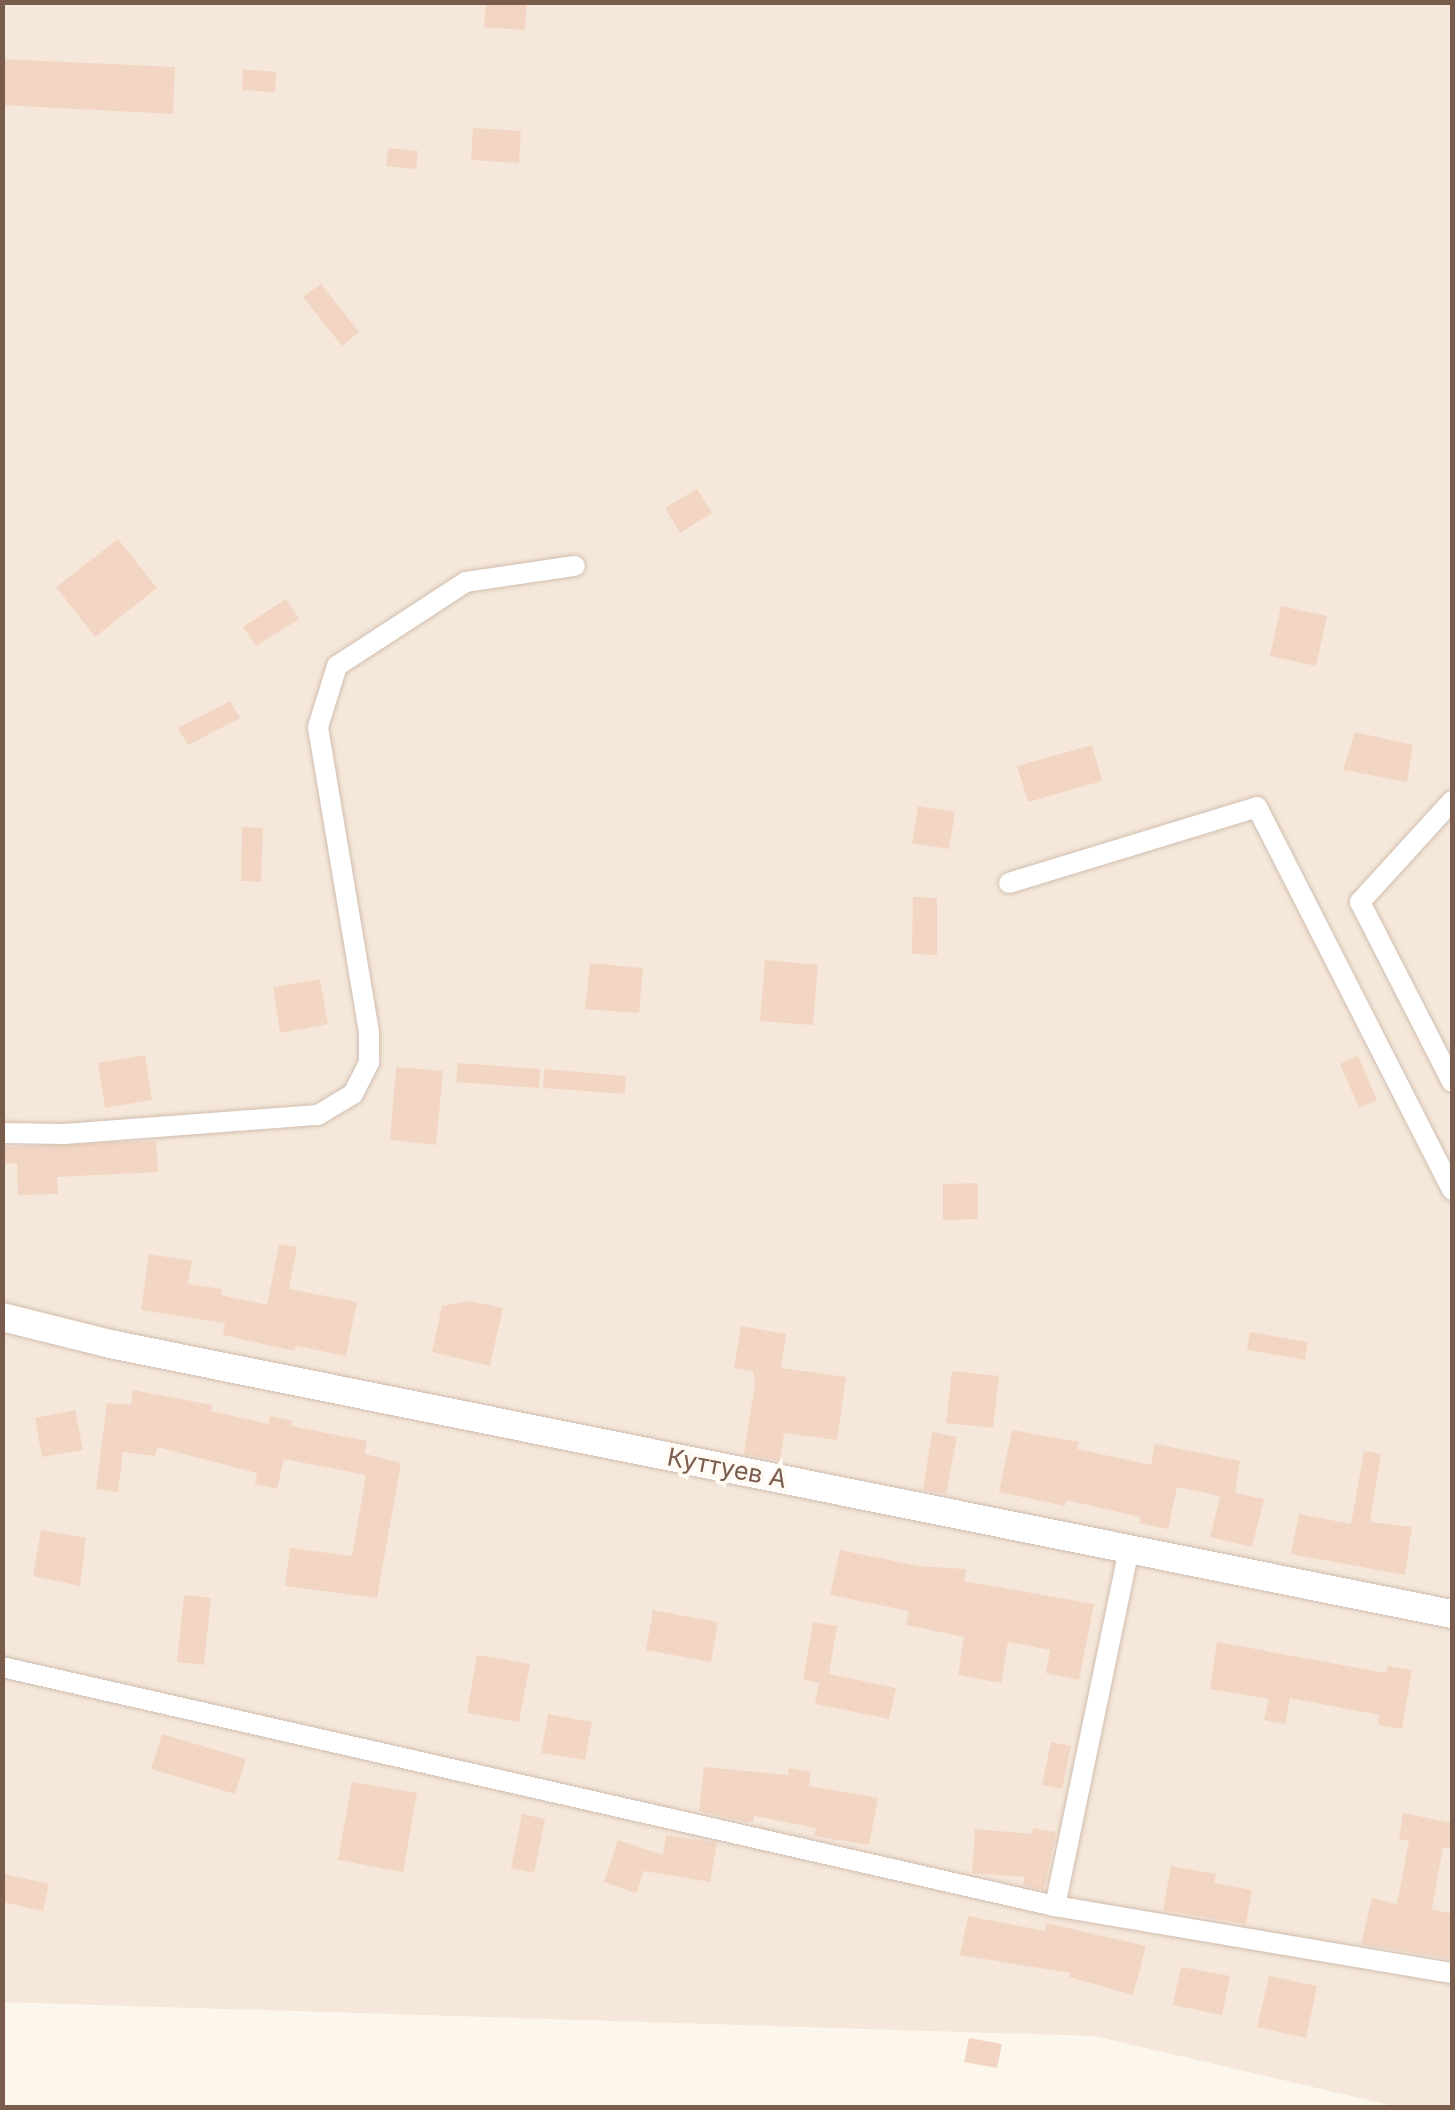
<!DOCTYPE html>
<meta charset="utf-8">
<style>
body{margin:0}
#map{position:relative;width:1455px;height:2110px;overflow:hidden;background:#fdf6ec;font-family:Inter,sans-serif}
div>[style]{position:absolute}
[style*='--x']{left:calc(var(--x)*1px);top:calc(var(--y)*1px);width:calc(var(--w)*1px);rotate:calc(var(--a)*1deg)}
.residential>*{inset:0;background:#f5e8da}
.building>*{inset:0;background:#f3d5c3}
.roads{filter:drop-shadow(0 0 2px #d1beb0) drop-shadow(0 0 2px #d1beb0)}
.street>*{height:20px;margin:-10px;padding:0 10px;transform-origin:10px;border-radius:10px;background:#fff}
.secondary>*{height:28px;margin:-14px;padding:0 14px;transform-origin:14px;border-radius:14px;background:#fff}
span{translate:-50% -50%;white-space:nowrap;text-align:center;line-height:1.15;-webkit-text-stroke:8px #fffaf3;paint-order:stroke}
.street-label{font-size:25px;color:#7a5c4d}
.frame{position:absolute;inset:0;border:5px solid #7a5c4d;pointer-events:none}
</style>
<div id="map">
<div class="residential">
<i style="clip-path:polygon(3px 3px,1452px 3px,1452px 2107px,1398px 2107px,1094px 2036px,3px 2002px)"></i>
</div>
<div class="building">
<i style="clip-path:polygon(486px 2px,527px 2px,525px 30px,484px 27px)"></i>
<i style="clip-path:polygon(2px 59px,175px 67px,173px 114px,2px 105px)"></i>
<i style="clip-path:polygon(243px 69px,276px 72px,275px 92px,242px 90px)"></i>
<i style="clip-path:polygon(473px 128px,521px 131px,519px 163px,471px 160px)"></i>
<i style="clip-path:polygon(388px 148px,418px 151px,416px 169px,386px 166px)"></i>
<i style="clip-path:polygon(321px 284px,359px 332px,342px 346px,303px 297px)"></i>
<i style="clip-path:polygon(697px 489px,712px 513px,680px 533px,665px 508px)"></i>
<i style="clip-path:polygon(118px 539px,157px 588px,95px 637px,56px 587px)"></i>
<i style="clip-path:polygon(286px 599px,299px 619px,256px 646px,243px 627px)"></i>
<i style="clip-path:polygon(1281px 606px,1327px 616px,1316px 666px,1270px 656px)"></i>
<i style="clip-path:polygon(230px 701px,240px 718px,188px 745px,178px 728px)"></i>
<i style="clip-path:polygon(1355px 732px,1413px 745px,1407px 782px,1343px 770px)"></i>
<i style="clip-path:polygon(1092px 745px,1102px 781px,1028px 802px,1017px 766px)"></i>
<i style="clip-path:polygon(918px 806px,955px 812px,949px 849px,912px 843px)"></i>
<i style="clip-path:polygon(242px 827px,263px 828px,261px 882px,241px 881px)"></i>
<i style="clip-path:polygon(913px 897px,937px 898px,937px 955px,912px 954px)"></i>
<i style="clip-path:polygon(765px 960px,818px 965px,813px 1025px,760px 1021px)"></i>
<i style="clip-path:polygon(590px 963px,643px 968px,639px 1013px,585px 1009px)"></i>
<i style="clip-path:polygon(320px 979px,328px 1024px,280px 1033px,273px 987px)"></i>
<i style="clip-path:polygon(145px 1055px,152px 1100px,105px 1108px,98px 1063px)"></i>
<i style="clip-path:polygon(1358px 1056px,1377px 1100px,1359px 1108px,1340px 1064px)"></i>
<i style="clip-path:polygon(458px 1063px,540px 1069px,539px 1088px,456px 1082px)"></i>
<i style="clip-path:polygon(396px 1067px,443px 1071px,436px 1145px,390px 1140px)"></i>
<i style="clip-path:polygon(544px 1069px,626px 1076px,625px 1094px,543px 1088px)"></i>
<i style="clip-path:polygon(156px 1141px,158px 1172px,57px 1177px,58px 1194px,18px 1195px,17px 1163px,2px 1164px,2px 1147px)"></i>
<i style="clip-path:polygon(978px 1183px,978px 1219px,943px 1220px,943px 1184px)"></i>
<i style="clip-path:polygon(279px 1244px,297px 1247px,289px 1289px,357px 1302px,346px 1356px,296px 1346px,294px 1351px,223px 1335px,225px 1323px,141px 1310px,149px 1254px,192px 1261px,188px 1284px,222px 1289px,221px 1295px,267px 1305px)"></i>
<i style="clip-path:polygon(470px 1301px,503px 1308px,490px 1366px,432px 1352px,442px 1306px)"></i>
<i style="clip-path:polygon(741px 1326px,786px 1334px,781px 1368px,846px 1377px,837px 1440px,784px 1433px,780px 1461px,744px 1454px,755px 1383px,753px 1371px,734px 1368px)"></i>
<i style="clip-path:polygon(1250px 1332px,1308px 1342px,1305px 1360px,1247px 1350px)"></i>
<i style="clip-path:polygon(952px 1371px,999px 1376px,993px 1428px,946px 1423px)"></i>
<i style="clip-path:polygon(133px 1390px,212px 1405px,211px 1411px,268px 1424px,270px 1416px,293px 1421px,291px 1426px,367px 1441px,365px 1454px,401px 1463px,377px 1598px,285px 1586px,290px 1548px,352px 1556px,366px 1475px,284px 1459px,277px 1489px,255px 1484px,257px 1473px,157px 1447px,155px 1456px,123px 1452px,118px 1492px,96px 1489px,107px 1403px,131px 1405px)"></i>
<i style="clip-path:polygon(75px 1410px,83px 1450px,42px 1457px,35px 1418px)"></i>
<i style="clip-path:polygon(1012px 1430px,1079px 1442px,1077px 1449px,1151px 1465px,1155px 1444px,1240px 1461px,1235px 1493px,1264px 1499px,1252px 1547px,1210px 1537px,1220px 1496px,1177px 1487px,1168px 1529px,1139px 1523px,1140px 1517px,1066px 1500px,1065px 1506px,999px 1492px)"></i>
<i style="clip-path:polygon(932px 1432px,957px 1437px,946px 1494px,923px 1490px)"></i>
<i style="clip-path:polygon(1364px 1451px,1381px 1454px,1370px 1522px,1412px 1527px,1405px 1575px,1291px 1554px,1299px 1514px,1351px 1524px)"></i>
<i style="clip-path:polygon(41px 1530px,86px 1538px,80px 1586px,33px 1576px)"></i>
<i style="clip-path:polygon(840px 1550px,919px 1566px,966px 1569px,964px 1581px,1094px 1604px,1079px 1680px,1046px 1673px,1050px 1650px,1008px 1642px,1001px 1683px,958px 1675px,964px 1637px,906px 1625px,909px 1611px,830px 1595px)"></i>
<i style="clip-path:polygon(184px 1595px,211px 1598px,204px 1665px,177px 1662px)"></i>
<i style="clip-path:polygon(653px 1610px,718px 1622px,711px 1662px,646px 1650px)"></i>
<i style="clip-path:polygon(813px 1622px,837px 1626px,829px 1674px,896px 1688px,889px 1719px,815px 1704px,819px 1683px,803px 1680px)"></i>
<i style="clip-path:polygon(1217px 1642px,1386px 1673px,1388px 1666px,1412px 1670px,1402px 1729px,1378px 1725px,1379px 1715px,1290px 1698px,1285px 1724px,1264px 1720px,1269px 1699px,1210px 1689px)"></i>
<i style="clip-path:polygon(477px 1655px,530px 1664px,519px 1722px,467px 1713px)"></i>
<i style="clip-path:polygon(548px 1714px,592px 1722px,585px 1760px,541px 1753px)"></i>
<i style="clip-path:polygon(162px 1734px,246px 1759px,235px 1794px,151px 1769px)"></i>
<i style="clip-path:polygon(1051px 1742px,1071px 1746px,1062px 1789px,1042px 1785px)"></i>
<i style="clip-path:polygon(704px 1767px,788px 1775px,789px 1768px,811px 1772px,809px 1786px,878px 1798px,869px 1845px,814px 1836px,816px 1828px,754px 1816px,753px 1822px,746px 1822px,699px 1811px)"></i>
<i style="clip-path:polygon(352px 1782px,417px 1793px,403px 1872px,338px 1860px)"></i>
<i style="clip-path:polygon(1403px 1813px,1452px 1823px,1452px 1849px,1443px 1847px,1432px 1909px,1452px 1914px,1452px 1959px,1361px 1944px,1372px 1898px,1397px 1904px,1409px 1841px,1399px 1839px)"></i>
<i style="clip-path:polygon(522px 1814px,545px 1819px,534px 1873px,511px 1868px)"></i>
<i style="clip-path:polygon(1033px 1828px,1056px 1832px,1044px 1890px,1023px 1885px,1025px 1877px,972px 1873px,975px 1829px,1032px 1834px)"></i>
<i style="clip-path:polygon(666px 1835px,717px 1843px,710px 1882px,644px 1871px,636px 1893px,604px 1882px,618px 1840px,663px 1855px)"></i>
<i style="clip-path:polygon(1171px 1866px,1216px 1874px,1214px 1883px,1252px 1890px,1246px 1924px,1163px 1910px)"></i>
<i style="clip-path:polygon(5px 1874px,49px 1884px,43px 1911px,2px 1902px)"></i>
<i style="clip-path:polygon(968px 1916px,1045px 1931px,1046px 1923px,1146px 1946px,1133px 1995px,1069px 1977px,1070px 1973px,960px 1955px)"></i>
<i style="clip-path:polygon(1181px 1967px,1230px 1976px,1222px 2015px,1173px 2005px)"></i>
<i style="clip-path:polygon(1269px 1976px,1317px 1986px,1306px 2038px,1257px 2027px)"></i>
<i style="clip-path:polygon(969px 2038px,1002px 2044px,997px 2068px,964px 2062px)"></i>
</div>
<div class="roads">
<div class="street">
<i style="--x:1452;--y:801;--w:137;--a:132.3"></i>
<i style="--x:1360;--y:902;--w:202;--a:62.9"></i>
<i style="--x:1009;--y:883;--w:259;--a:-17"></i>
<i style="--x:1257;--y:807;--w:430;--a:63"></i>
<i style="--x:2;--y:1133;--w:62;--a:0.9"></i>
<i style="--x:64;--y:1134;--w:255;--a:-4.3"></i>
<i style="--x:318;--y:1115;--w:41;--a:-31"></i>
<i style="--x:353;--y:1094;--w:36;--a:-63"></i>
<i style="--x:369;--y:1062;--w:30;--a:-90"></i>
<i style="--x:369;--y:1032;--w:309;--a:-99.5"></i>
<i style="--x:318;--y:727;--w:64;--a:-72.7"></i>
<i style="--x:337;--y:666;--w:154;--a:-33.1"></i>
<i style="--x:466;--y:582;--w:110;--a:-8.4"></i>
<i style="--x:1129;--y:1549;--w:365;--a:101.7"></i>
<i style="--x:1055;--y:1906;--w:403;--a:9.6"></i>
<i style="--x:2;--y:1667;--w:1080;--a:12.79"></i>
</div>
<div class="secondary">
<i style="--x:2;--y:1317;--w:111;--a:14"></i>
<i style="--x:110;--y:1344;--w:1369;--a:11.38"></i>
</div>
</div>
<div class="street-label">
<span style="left:727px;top:1468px;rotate:11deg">Куттуев А</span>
</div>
<div class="frame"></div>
</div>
